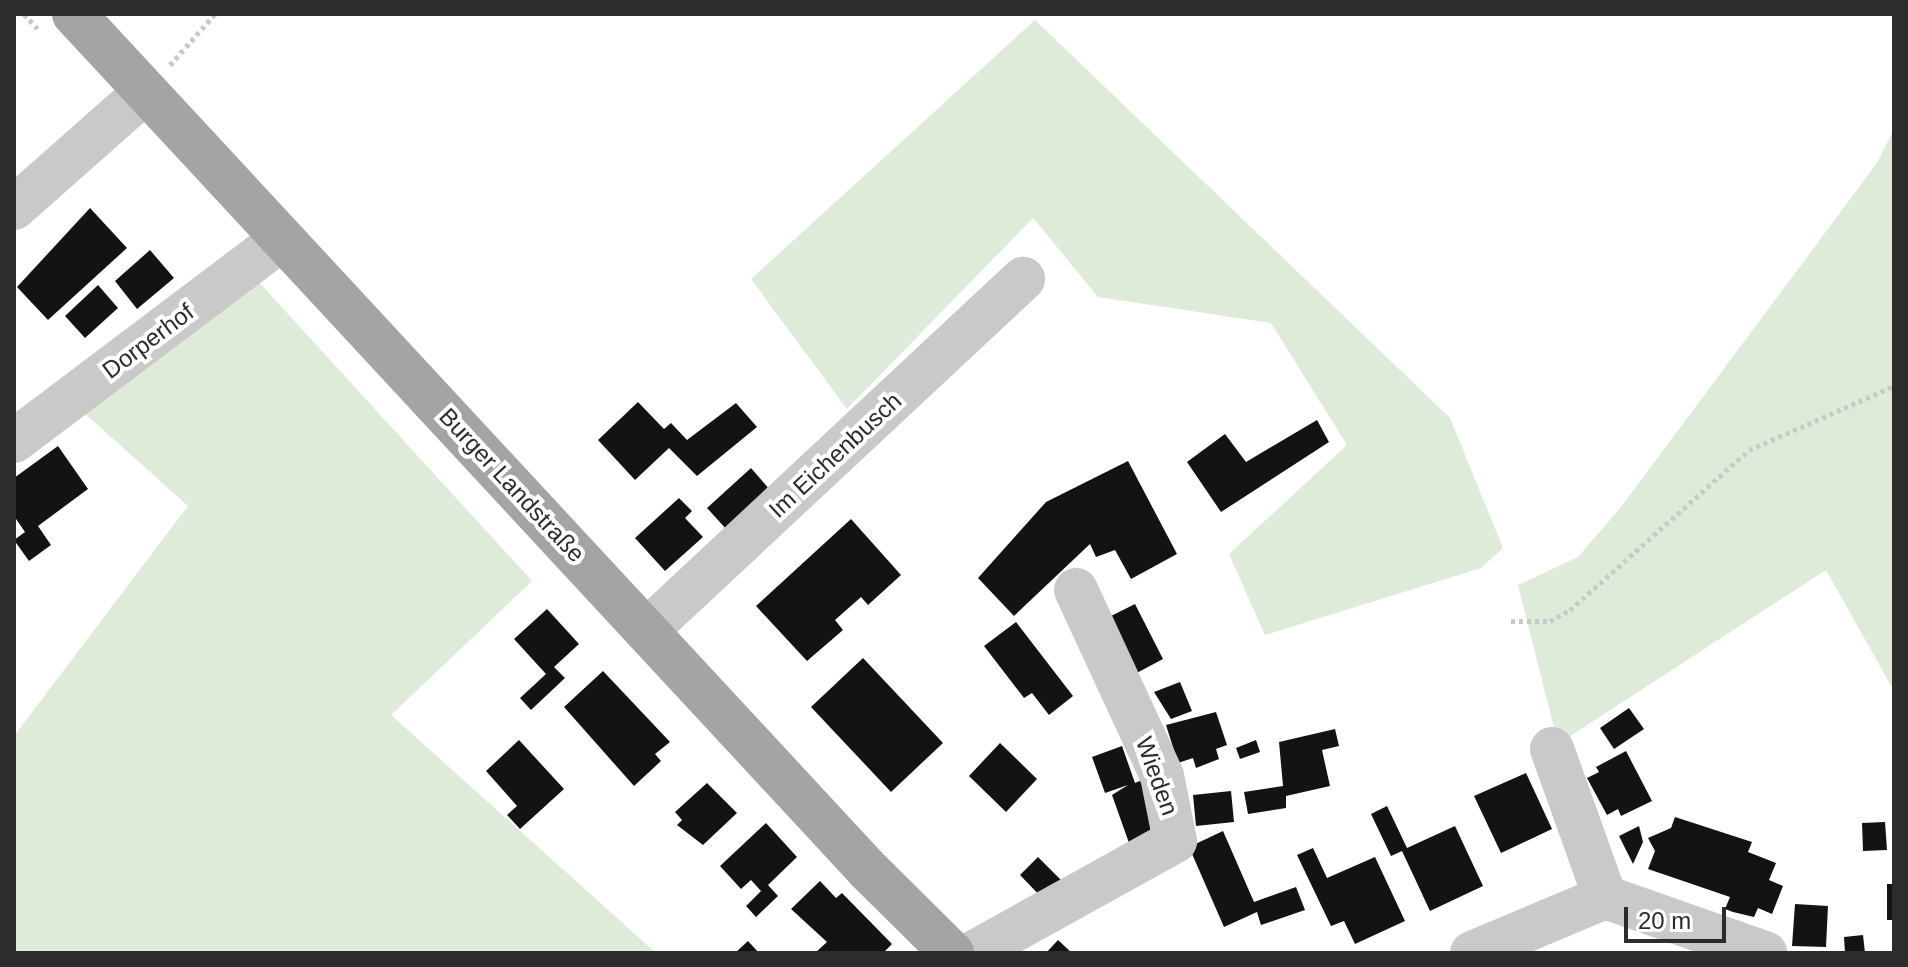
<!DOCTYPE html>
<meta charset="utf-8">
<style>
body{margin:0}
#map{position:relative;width:1908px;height:967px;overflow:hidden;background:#fff;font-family:Arial,sans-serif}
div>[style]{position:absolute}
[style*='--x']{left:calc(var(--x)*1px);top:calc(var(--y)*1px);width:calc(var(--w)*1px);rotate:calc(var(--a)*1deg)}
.green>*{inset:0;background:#deebd8}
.building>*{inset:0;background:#131313}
.path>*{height:5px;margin-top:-2.5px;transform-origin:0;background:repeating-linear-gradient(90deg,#c9c9c9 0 4px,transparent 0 8px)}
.minor>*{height:44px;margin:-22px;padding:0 22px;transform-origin:22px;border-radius:22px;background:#c9c9c9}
.major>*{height:44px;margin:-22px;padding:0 22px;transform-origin:22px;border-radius:22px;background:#a4a4a4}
span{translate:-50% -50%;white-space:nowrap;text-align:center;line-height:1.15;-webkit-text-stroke:8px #fff;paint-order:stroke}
.street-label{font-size:24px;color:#2c2c2c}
.frame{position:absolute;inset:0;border:16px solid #2c2c2c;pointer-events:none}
.scale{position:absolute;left:1624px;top:907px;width:102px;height:36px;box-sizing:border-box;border:4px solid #2c2c2c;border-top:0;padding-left:10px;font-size:24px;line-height:28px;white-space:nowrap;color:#2c2c2c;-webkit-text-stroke:6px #fff;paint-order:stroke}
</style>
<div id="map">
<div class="green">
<i style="clip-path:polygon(1035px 20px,1450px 418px,1503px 548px,1481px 568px,1265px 635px,1229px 554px,1347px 445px,1271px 323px,1098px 297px,1033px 218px,847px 409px,751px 279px)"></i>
<i style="clip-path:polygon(1894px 129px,1894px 691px,1826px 570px,1558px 744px,1518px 585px,1578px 557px,1621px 507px,1877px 163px)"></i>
<i style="clip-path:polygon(256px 279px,532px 581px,391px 715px,656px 953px,14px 953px,14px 736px,188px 506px,81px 410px)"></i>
</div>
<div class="building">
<i style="clip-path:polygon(90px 208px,127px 248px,48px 320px,17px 287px)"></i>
<i style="clip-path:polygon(150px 250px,174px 278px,137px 309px,115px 281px)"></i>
<i style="clip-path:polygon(98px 285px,118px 308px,85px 338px,65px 316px)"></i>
<i style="clip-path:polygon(638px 402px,664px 429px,671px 423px,687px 440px,736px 403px,757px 427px,697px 476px,669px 448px,635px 480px,598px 440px)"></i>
<i style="clip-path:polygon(1317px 420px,1329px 442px,1221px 512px,1187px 462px,1225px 434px,1246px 462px)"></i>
<i style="clip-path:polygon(58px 446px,88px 489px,38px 526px,51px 545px,29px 561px,14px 540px,25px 532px,14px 516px,14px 478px)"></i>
<i style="clip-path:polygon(1128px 461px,1177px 554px,1131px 579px,1115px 550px,1096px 557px,1090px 544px,1014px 616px,978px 578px,1046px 502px)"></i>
<i style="clip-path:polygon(751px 468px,771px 491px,727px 530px,707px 508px)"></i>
<i style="clip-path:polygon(679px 498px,692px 511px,685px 518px,703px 537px,665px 571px,635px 538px)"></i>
<i style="clip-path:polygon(851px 519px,901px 575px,868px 605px,861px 597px,835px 620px,843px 630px,807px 661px,756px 606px)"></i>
<i style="clip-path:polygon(1135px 604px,1163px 659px,1131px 676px,1103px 620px)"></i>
<i style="clip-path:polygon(547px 609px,579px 644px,554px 667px,565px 678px,531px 710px,520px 698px,546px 674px,514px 639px)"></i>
<i style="clip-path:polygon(1016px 622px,1073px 696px,1049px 715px,1032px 693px,1024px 698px,984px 646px)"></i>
<i style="clip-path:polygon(863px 658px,943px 743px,891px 792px,811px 707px)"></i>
<i style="clip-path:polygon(603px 671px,670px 742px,655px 754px,661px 761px,634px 786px,564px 707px)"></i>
<i style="clip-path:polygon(1180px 682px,1192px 711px,1171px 719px,1154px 692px)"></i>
<i style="clip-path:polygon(1629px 708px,1644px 729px,1614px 749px,1600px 728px)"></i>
<i style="clip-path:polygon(1216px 712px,1227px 745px,1216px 749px,1219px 759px,1196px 768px,1193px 758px,1178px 763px,1166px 725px)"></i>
<i style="clip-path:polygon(1335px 729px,1339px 746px,1322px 750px,1330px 786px,1286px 796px,1286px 808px,1248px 814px,1244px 792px,1283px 786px,1279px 742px)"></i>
<i style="clip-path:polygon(519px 740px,564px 789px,520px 829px,507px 815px,517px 806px,486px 771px)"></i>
<i style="clip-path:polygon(1256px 740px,1260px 752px,1240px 759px,1236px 748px)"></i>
<i style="clip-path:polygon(1000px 743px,1037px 779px,1006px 812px,969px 776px)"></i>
<i style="clip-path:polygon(1122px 746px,1135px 783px,1149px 777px,1167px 825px,1129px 843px,1112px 795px,1128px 785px,1105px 793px,1092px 757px)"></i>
<i style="clip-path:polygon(1626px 751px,1652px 801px,1621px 816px,1618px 809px,1607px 815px,1587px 778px,1599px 772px,1596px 767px)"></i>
<i style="clip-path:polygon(1526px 773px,1552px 829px,1501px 853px,1474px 796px)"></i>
<i style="clip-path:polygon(707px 783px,737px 813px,703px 845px,677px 825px,682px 820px,675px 812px)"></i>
<i style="clip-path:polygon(1231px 791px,1234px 822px,1196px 826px,1193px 795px)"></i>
<i style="clip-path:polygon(1387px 806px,1407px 848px,1455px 826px,1483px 886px,1430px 911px,1402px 851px,1391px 856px,1371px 814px)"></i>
<i style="clip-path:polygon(1675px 817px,1752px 842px,1748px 852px,1776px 863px,1769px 880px,1783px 886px,1772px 914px,1758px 908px,1754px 917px,1733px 912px,1725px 909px,1730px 897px,1648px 869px,1655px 851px,1648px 838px,1671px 828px)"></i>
<i style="clip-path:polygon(1885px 822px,1887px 850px,1863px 851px,1862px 823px)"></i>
<i style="clip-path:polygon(766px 823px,797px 857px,768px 885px,778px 896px,756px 917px,746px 906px,761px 891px,751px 880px,741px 889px,720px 866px)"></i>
<i style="clip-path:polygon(1639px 826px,1643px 842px,1633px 864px,1619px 836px)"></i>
<i style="clip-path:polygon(1223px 831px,1254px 902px,1296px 887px,1305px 910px,1261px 925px,1257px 912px,1224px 927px,1189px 847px)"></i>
<i style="clip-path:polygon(1313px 848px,1327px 878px,1375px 857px,1405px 921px,1355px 944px,1344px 921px,1331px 926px,1297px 855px)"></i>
<i style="clip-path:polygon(1038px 857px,1066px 885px,1048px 904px,1020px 875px)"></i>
<i style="clip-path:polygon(820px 881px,836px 898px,842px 893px,892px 944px,883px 953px,815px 953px,827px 942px,791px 909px)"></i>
<i style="clip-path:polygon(1887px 884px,1894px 884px,1894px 920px,1887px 920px)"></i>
<i style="clip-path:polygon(1795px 904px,1828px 906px,1826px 947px,1792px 946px)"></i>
<i style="clip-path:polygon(1863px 935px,1865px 953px,1845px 953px,1844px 937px)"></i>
<i style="clip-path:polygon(1058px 940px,1072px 953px,1046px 953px)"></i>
<i style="clip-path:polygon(748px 941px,759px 953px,735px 953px)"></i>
</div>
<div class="path">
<i style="--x:24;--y:14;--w:21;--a:47"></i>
<i style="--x:170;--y:65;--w:68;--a:-48.6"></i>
<i style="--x:1511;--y:621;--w:39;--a:0"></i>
<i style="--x:1550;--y:621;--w:23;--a:-29"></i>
<i style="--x:1570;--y:610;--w:240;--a:-41.8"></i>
<i style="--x:1749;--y:450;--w:158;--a:-23.8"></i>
</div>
<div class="minor">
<i style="--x:14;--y:208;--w:175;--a:-41.5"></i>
<i style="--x:14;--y:441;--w:336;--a:-37"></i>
<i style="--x:646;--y:631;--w:516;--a:-43.04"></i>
<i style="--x:1552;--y:749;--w:157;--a:70.3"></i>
<i style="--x:973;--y:953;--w:231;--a:-29"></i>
<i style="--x:1175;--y:841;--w:66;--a:-101.3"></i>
<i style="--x:1162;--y:776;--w:205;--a:-114.8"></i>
<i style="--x:1472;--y:953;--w:144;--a:-22.8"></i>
<i style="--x:1605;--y:897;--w:170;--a:19.3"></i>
</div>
<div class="major">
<i style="--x:74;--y:14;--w:1166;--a:47.15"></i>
<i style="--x:867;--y:869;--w:120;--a:44.7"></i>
</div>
<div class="street-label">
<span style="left:148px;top:341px;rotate:-37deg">Dorperhof</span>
<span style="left:835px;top:455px;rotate:-43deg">Im Eichenbusch</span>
<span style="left:512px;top:485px;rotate:47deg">Burger Landstraße</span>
<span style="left:1157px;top:776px;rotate:70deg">Wieden</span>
</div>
<div class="frame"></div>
<div class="scale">20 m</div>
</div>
